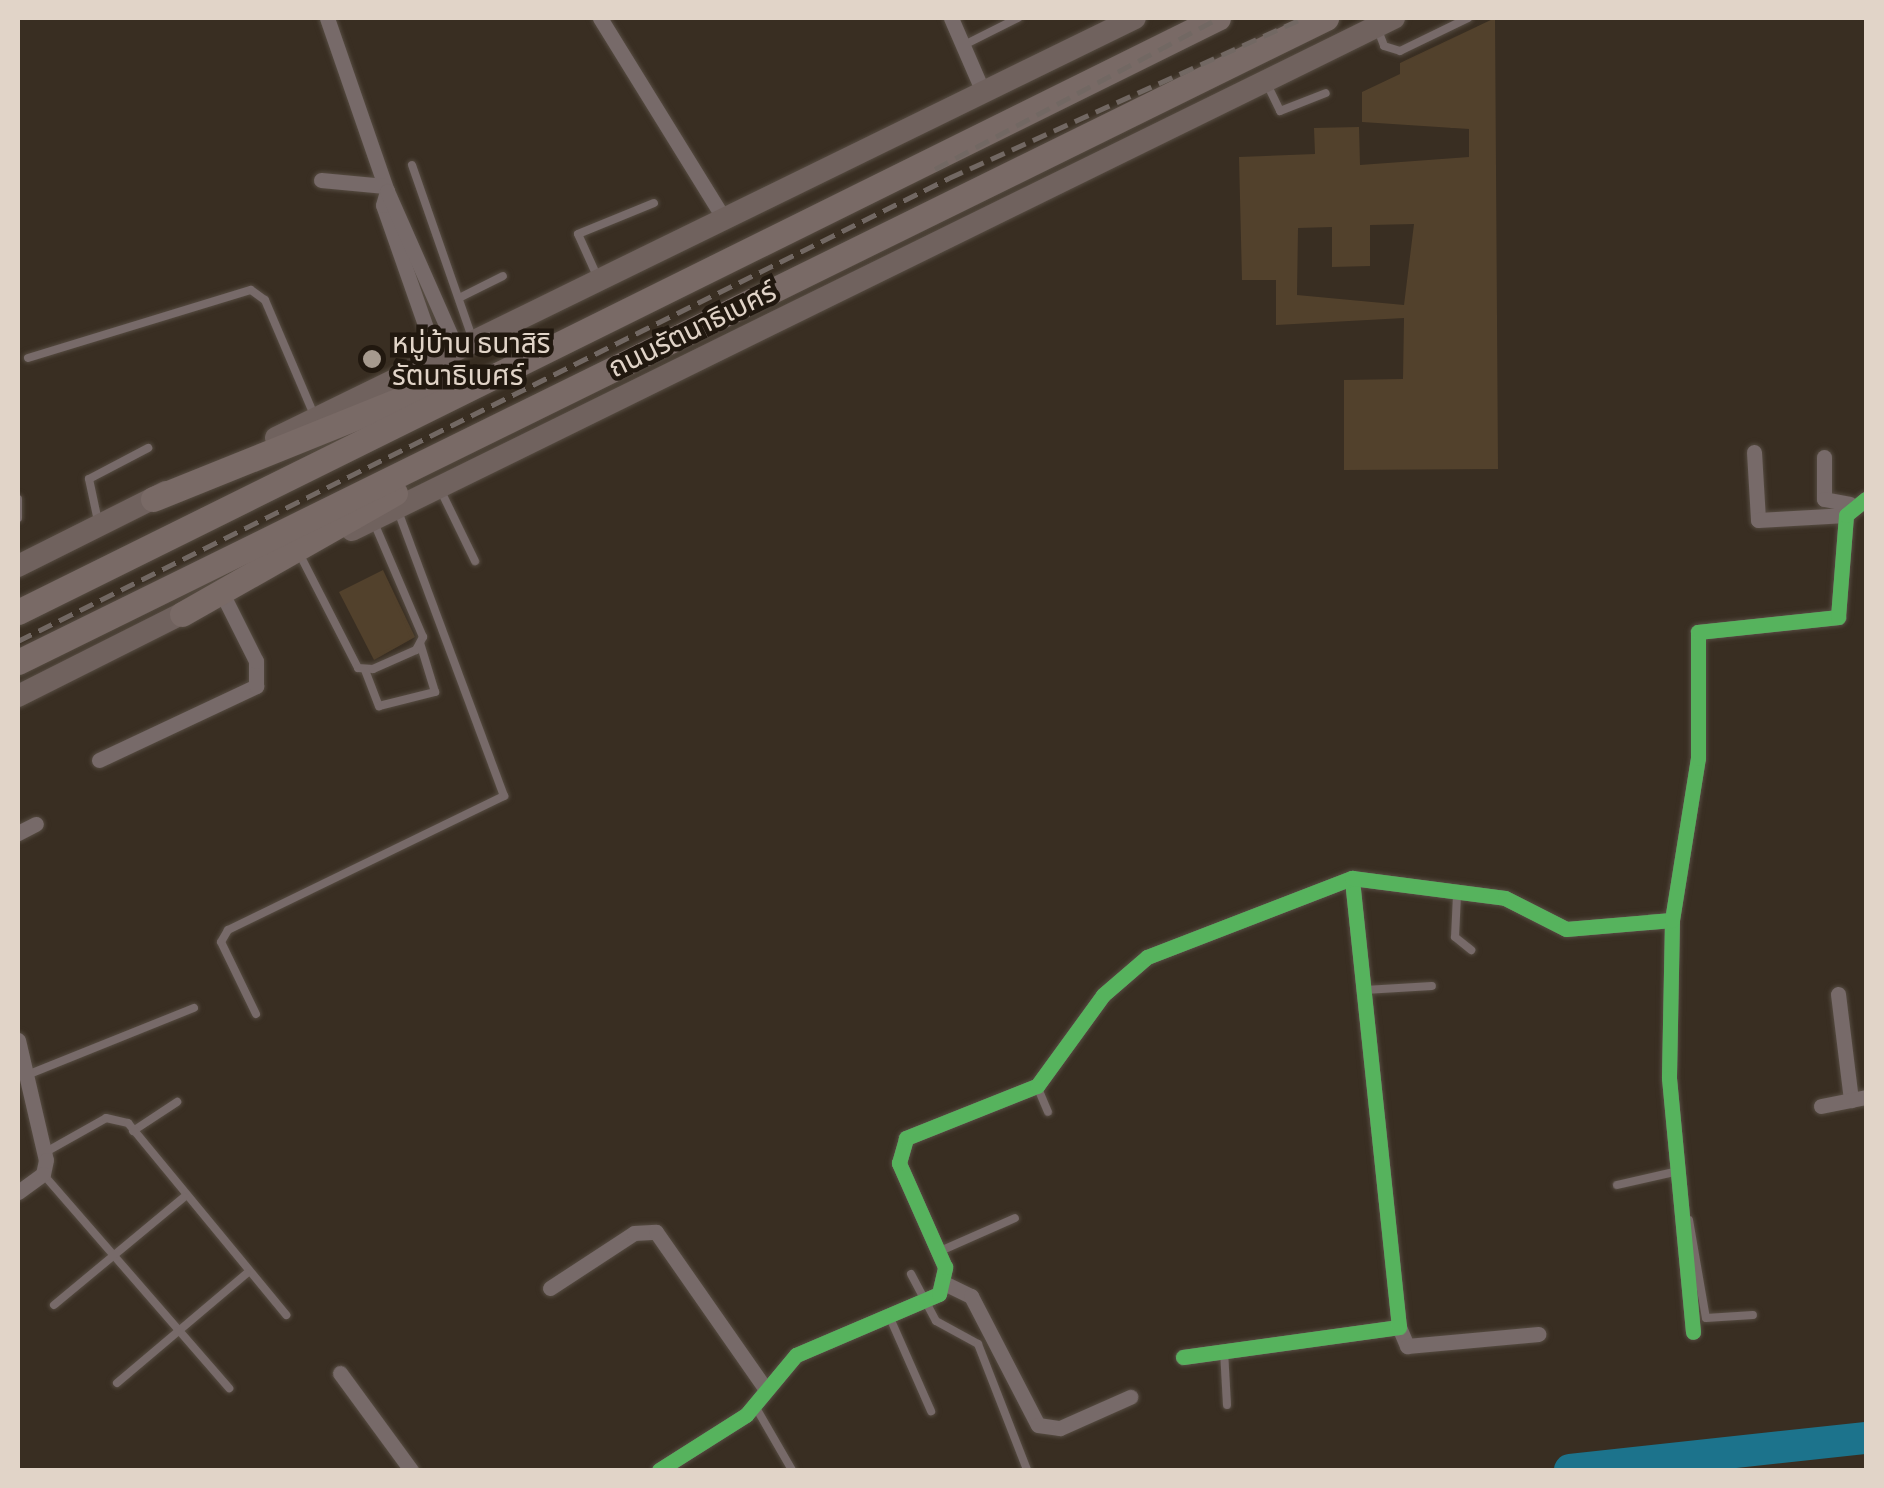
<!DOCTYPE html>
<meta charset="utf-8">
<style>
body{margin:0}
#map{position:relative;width:1884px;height:1488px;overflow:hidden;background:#392e22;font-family:"PT Sans Narrow","Noto Sans Thai",sans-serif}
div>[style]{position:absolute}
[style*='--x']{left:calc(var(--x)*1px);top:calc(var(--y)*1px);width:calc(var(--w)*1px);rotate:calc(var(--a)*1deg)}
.river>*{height:32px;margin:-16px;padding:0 16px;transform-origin:16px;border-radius:16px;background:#1c738c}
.building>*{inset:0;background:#52412c}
.roads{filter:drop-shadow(0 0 2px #564c42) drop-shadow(0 0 2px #564c42)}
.lane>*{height:8px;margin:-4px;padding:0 4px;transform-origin:4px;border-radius:4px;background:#776a69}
.street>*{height:15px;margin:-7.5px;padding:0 7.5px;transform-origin:7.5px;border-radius:7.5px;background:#776a69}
.secondary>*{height:22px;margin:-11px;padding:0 11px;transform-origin:11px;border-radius:11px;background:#70625e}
.primary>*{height:25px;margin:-12.5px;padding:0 12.5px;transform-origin:12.5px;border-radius:12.5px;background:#796a66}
.rail>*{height:5px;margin-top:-2.5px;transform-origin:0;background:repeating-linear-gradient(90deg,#726863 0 15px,transparent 0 23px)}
.cycleway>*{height:15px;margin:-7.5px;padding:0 7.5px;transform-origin:7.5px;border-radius:7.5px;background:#56b35d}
.dots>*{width:28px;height:28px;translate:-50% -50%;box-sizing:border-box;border:5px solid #21180f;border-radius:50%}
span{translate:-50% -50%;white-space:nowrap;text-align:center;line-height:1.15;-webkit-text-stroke:9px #21180f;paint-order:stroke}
.street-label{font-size:28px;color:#e1d4c8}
.poi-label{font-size:28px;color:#e1d4c8}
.left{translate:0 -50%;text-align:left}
.frame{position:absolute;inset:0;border:20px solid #e1d4c8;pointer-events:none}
</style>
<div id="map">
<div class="river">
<i style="--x:1570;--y:1470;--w:298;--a:-6.2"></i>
</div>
<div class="building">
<i style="clip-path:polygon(evenodd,1495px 18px,1498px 469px,1344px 470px,1344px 380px,1403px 379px,1404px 318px,1276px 325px,1276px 280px,1242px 280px,1239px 157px,1315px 154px,1314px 128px,1359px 127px,1360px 165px,1469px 157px,1469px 129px,1362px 122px,1362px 92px,1400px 74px,1400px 63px,1495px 18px,1414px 224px,1404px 305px,1297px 295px,1298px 228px,1332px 227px,1332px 267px,1370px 266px,1370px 225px,1414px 224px)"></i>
<i style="clip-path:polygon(383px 570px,415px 637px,374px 660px,339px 592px)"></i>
</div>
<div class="roads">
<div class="lane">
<i style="--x:1378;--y:30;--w:17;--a:69"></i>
<i style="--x:1384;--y:46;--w:17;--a:17"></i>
<i style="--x:1400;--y:51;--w:76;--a:-25.9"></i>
<i style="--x:962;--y:46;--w:63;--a:-26.6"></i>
<i style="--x:1267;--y:84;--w:30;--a:64"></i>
<i style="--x:1280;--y:111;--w:49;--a:-21.4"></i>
<i style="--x:412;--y:165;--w:182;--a:70.8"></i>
<i style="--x:597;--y:276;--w:46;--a:-114.3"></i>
<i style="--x:578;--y:234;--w:82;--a:-22.2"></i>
<i style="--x:459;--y:298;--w:49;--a:-26.6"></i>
<i style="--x:28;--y:358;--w:233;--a:-17"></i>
<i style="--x:251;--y:290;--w:17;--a:36"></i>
<i style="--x:265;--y:300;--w:125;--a:66.9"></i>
<i style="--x:441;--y:491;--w:78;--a:64.1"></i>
<i style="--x:18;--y:499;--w:19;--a:90"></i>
<i style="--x:98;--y:521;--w:43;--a:-102.1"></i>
<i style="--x:89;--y:479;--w:67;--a:-27.7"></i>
<i style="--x:300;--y:555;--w:127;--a:62.8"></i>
<i style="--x:358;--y:668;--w:15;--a:4"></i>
<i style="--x:373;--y:669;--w:47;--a:-23.8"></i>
<i style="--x:416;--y:650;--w:15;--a:-62"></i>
<i style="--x:423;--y:637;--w:122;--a:-113.2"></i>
<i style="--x:365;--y:670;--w:39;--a:69"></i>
<i style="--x:379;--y:706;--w:58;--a:-14"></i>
<i style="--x:435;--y:692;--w:51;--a:-107"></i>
<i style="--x:1457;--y:895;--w:42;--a:92.7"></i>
<i style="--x:1455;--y:937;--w:21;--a:39"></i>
<i style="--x:1365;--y:990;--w:67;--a:-3.4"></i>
<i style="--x:256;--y:1014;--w:80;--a:-115.9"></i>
<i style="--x:221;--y:942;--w:14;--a:-60"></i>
<i style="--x:228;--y:930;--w:307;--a:-25.9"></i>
<i style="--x:504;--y:796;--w:304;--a:-110.4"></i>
<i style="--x:27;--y:1075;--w:180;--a:-21.9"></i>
<i style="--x:1037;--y:1086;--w:28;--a:67"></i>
<i style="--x:133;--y:1131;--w:53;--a:-33.4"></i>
<i style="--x:44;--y:1153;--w:71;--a:-29.4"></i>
<i style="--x:106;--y:1118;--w:23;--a:13"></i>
<i style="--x:128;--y:1123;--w:249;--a:50.5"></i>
<i style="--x:43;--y:1174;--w:284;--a:49"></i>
<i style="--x:1617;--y:1185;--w:58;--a:-12.8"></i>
<i style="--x:1689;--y:1220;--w:99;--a:80.2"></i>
<i style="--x:1706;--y:1318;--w:47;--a:-3.7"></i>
<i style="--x:938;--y:1252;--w:84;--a:-23.8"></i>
<i style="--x:911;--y:1274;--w:53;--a:62"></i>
<i style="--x:936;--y:1321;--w:48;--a:28.7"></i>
<i style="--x:978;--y:1344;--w:135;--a:68.7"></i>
<i style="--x:54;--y:1305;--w:169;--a:-39.7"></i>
<i style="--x:890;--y:1318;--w:102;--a:66.2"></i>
<i style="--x:1224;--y:1351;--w:54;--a:86.8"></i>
<i style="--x:117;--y:1383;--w:170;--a:-40.2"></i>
<i style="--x:755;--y:1406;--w:74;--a:60"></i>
</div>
<div class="street">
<i style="--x:327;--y:18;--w:183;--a:70.9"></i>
<i style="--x:600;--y:18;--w:234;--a:58.3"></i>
<i style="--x:951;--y:18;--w:81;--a:66.6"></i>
<i style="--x:321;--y:180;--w:64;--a:5.4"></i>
<i style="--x:437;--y:359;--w:163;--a:-109.3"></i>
<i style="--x:383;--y:205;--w:15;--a:-74"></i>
<i style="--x:387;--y:191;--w:174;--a:66.2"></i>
<i style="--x:1754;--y:452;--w:68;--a:86.6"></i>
<i style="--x:1758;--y:520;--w:88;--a:-3.3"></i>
<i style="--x:1824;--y:457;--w:42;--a:90"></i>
<i style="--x:1824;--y:499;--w:26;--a:11"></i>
<i style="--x:99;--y:760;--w:174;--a:-25.2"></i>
<i style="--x:256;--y:686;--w:25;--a:-90"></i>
<i style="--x:256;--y:661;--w:76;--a:-116.6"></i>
<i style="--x:18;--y:833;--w:20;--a:-27"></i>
<i style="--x:1672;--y:920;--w:158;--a:91.1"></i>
<i style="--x:1669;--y:1078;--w:255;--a:84.6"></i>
<i style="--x:1838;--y:994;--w:107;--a:83"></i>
<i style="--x:18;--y:1040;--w:123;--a:76.9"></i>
<i style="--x:46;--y:1160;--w:14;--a:102"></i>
<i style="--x:43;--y:1174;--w:31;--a:144"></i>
<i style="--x:1821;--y:1106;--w:46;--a:-11.3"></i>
<i style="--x:946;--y:1284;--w:28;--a:26"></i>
<i style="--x:971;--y:1296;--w:145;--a:62.6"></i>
<i style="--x:1038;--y:1425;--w:22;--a:8"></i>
<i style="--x:1060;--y:1428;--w:77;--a:-23.9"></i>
<i style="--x:550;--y:1288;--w:100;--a:-33.2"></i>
<i style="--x:634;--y:1233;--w:22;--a:-3"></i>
<i style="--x:656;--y:1232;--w:189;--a:55.1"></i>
<i style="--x:1399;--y:1327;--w:21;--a:67"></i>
<i style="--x:1407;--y:1346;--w:132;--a:-5.2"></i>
<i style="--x:1183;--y:1357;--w:218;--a:-7.9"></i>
<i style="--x:1399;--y:1327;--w:451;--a:-96"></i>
<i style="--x:340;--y:1373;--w:120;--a:53.8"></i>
<i style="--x:659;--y:1470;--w:103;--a:-32.3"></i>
<i style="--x:746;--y:1415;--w:78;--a:-50.2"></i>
<i style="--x:796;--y:1355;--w:155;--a:-23.1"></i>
<i style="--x:939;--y:1294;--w:28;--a:-77"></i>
<i style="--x:945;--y:1267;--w:114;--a:-113.9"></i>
<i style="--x:899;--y:1163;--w:26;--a:-74"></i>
<i style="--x:906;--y:1138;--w:141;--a:-21.7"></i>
<i style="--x:1037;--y:1086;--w:112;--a:-54"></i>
<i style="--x:1103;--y:995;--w:58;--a:-40.8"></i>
<i style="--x:1147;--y:957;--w:220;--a:-21.1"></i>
<i style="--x:1352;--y:878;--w:154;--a:7.4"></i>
<i style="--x:1505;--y:898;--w:68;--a:26.9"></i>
<i style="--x:1566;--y:929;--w:106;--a:-4.9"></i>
<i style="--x:1672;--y:920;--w:164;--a:-80.9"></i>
<i style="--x:1698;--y:758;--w:126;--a:-90"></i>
<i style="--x:1698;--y:632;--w:141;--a:-6.1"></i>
<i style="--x:1838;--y:617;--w:102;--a:-85.5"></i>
<i style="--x:1846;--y:515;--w:26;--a:-39"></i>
</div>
<div class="secondary">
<i style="--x:276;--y:438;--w:956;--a:-26.06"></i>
<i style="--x:352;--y:530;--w:1161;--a:-26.17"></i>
<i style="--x:18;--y:566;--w:165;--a:-26.6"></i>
<i style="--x:18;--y:696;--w:200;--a:-26.7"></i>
</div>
<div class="primary">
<i style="--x:153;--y:499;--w:324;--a:-21.9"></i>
<i style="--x:18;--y:612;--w:1339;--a:-26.34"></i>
<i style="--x:182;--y:614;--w:245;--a:-29.6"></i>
<i style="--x:18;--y:662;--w:1458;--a:-26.21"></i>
</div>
</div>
<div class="rail">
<i style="--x:935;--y:169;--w:322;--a:-28"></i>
<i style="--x:18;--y:641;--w:1040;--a:-26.44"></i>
<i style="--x:949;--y:178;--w:389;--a:-24.3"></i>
</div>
<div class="cycleway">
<i style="--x:1672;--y:920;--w:158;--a:91.1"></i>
<i style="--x:1669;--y:1078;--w:255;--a:84.6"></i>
<i style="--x:1183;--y:1357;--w:218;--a:-7.9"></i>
<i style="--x:1399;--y:1327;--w:451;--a:-96"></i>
<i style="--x:659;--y:1470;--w:103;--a:-32.3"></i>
<i style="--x:746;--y:1415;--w:78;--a:-50.2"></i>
<i style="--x:796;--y:1355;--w:155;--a:-23.1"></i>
<i style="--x:939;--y:1294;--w:28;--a:-77"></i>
<i style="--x:945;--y:1267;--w:114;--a:-113.9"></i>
<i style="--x:899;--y:1163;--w:26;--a:-74"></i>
<i style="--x:906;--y:1138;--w:141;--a:-21.7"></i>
<i style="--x:1037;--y:1086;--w:112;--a:-54"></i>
<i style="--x:1103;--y:995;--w:58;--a:-40.8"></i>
<i style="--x:1147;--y:957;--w:220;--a:-21.1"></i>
<i style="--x:1352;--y:878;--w:154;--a:7.4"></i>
<i style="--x:1505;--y:898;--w:68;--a:26.9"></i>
<i style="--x:1566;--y:929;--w:106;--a:-4.9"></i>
<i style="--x:1672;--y:920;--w:164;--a:-80.9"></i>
<i style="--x:1698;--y:758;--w:126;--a:-90"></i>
<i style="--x:1698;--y:632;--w:141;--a:-6.1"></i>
<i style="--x:1838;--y:617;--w:102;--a:-85.5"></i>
<i style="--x:1846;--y:515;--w:26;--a:-39"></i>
</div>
<div class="dots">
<i style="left:372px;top:359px;background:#a69a8e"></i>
</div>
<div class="street-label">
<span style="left:692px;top:329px;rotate:-26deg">ถนนรัตนาธิเบศร์</span>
</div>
<div class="poi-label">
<span class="left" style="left:392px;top:359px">หมู่บ้าน ธนาสิริ<br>รัตนาธิเบศร์</span>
</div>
<div class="frame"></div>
</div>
